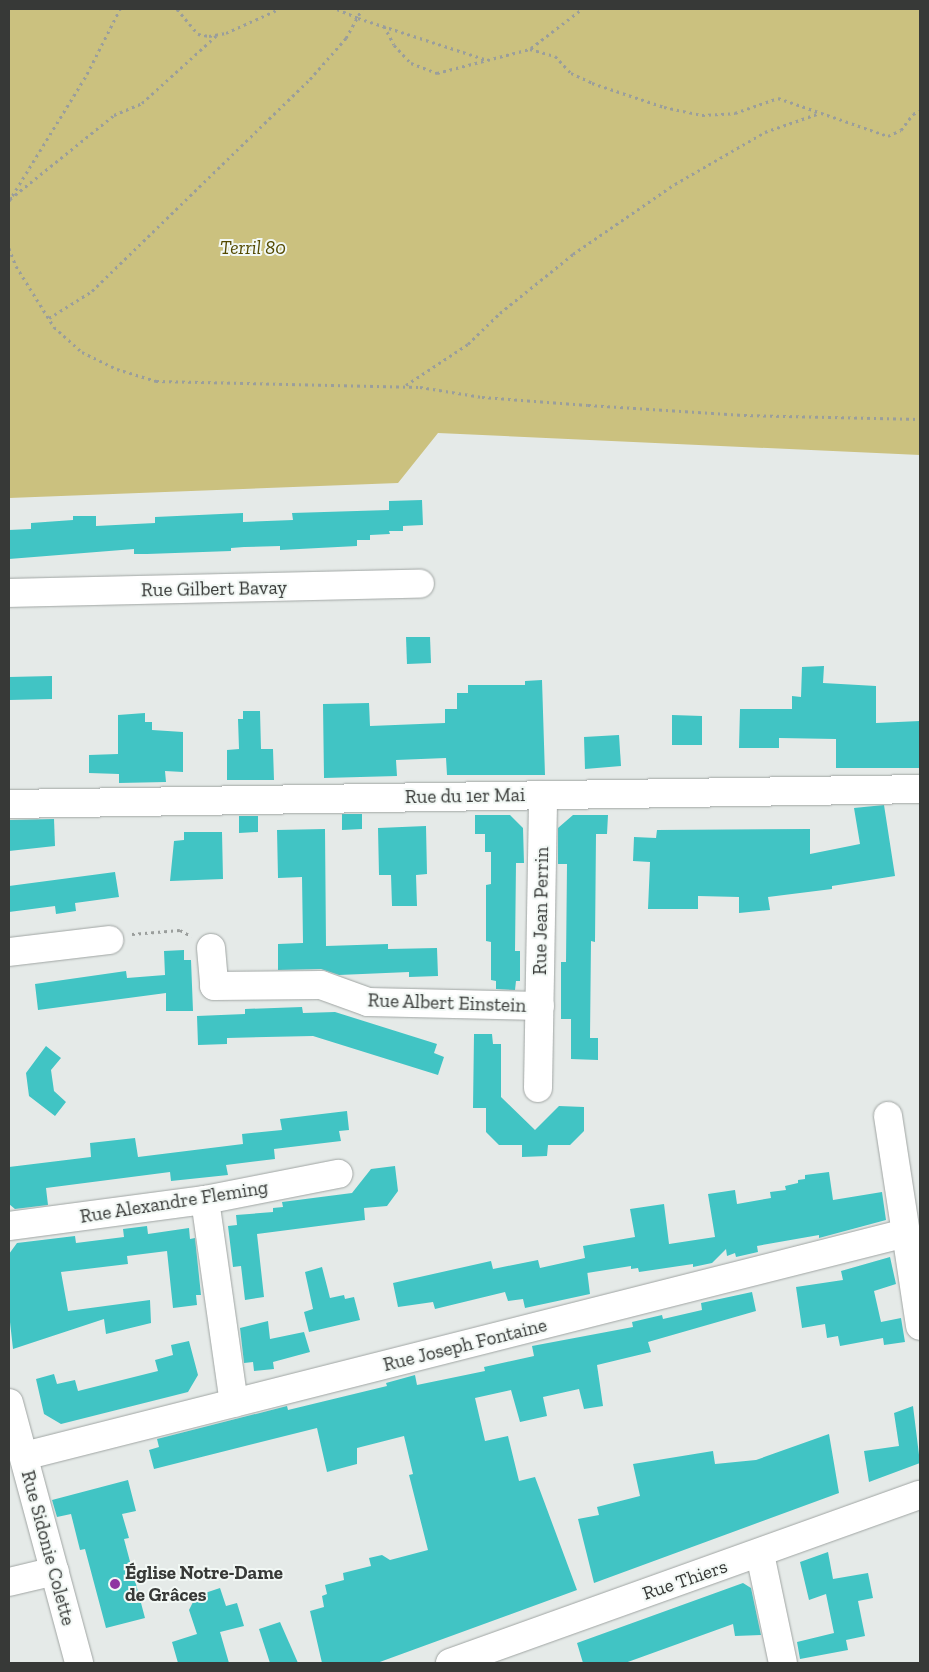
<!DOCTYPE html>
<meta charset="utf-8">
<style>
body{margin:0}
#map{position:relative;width:929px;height:1672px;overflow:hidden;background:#e5eae8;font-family:"Zilla Slab",serif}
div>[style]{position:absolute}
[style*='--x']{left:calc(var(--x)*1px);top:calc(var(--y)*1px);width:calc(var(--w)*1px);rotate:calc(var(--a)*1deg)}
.green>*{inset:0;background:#cbc17f}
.building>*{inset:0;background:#41c4c4}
.path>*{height:3px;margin-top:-1.5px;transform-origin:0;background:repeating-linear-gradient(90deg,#9a9e9c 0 2.5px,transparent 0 6.5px)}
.roads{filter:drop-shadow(0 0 1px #a0a5a3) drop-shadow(0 0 1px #a0a5a3)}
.minor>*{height:28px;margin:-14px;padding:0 14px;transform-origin:14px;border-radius:14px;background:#fff}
.dots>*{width:14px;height:14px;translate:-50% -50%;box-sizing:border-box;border:2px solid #f2f8f5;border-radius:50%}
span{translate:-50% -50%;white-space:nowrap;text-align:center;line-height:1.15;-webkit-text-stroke:4px #f2f8f5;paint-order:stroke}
.park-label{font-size:19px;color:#534900;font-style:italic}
.street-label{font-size:19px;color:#373937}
.poi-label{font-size:19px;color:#373937;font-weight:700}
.left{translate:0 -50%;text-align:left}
.frame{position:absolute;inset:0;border:10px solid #373937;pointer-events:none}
</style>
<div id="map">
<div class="green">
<i style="clip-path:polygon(9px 9px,920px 9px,920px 455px,438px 433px,398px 483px,9px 498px)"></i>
</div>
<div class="building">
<i style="clip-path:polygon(422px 500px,423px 525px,403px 526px,403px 531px,389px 531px,390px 534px,370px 535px,370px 540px,357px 540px,357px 546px,280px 550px,280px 546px,244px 547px,231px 548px,231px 551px,147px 554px,134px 554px,134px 549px,9px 559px,9px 530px,31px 529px,31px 523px,73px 520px,73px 516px,96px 516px,96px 526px,155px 523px,155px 517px,243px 513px,243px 522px,293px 520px,292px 513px,389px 510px,389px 501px)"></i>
<i style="clip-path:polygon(406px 637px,430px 637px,431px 663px,407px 664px)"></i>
<i style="clip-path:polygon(824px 666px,823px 683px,876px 686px,876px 723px,920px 721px,920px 768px,836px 768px,836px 739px,779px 738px,779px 748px,739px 748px,740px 709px,792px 709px,792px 696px,801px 697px,802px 667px)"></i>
<i style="clip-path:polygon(52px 676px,52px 699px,9px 700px,9px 677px)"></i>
<i style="clip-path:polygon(542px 680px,545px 775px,447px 775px,446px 758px,396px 760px,397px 776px,324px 778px,323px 704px,369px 703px,370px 726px,445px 723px,445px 709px,457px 709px,457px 693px,468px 693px,468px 685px,525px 685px,525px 681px)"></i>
<i style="clip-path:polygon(243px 711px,260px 711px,261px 749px,273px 749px,274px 780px,227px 780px,227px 750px,239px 749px,238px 719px,243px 719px)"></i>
<i style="clip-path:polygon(145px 713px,145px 722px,152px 722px,152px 730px,183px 732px,183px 772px,165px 771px,166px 782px,119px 783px,119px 774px,89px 773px,89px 755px,118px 754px,118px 715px)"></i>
<i style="clip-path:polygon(672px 715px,702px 716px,702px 745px,672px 745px)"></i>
<i style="clip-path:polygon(619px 735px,621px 766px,585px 769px,584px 737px)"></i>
<i style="clip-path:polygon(884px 805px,895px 876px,832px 886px,832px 889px,768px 897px,770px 910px,739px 913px,739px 897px,698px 896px,698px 909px,648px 909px,650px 862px,633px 861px,634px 837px,656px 838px,657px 830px,810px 829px,810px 854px,860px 844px,854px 808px)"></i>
<i style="clip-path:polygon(342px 814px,362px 814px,362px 829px,342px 830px)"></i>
<i style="clip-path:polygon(475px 815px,510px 815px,523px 828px,524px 863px,516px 863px,515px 951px,520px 951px,520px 981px,516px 981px,515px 990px,496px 989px,496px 981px,491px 980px,491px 942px,486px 941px,486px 885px,491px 884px,491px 852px,485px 852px,485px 834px,475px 834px)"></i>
<i style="clip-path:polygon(573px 815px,608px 815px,607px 834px,596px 834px,595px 942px,591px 941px,590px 1038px,598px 1038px,598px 1060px,571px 1059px,571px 1019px,561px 1019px,561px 962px,566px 962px,567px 864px,558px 864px,558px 828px)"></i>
<i style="clip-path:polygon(239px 816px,258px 816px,258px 832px,239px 833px)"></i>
<i style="clip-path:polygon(54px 819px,55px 846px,9px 851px,9px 820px)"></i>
<i style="clip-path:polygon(426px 826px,427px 874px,416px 875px,417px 906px,392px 906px,391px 875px,379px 875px,378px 828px)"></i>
<i style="clip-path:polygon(325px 829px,326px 946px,388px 944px,388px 949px,437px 948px,438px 976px,409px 977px,409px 972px,339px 975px,321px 969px,278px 970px,278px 944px,303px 943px,302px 877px,278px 878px,277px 830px)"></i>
<i style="clip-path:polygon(184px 832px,222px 832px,223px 879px,170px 881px,174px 841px,184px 840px)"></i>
<i style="clip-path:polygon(115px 872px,119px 897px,75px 903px,76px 911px,56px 914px,55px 906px,9px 912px,9px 886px)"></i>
<i style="clip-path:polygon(184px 950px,184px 960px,191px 960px,193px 1011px,166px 1011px,166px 993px,38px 1010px,35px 984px,126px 971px,127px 978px,165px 975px,164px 951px)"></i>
<i style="clip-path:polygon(302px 1007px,303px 1013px,335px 1012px,437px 1044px,434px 1053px,444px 1057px,438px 1075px,313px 1036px,227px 1038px,227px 1044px,198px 1045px,197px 1016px,245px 1014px,245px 1009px)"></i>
<i style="clip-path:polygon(474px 1034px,492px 1034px,493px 1044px,501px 1044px,501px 1097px,535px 1130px,559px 1106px,584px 1107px,584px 1131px,570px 1145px,548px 1145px,547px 1156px,522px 1157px,522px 1145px,499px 1145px,486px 1132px,486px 1108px,473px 1108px)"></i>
<i style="clip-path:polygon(46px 1046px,61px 1058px,51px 1070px,54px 1091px,66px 1102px,55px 1116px,29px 1096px,26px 1073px)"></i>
<i style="clip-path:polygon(347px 1111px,349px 1130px,339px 1131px,341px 1141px,274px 1149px,275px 1159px,226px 1165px,228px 1175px,171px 1181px,170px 1172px,46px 1188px,48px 1205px,15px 1209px,9px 1204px,9px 1167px,91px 1157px,90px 1143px,135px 1138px,138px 1157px,243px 1144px,242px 1134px,282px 1130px,280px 1119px)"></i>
<i style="clip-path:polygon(395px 1166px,398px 1191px,387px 1206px,364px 1208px,365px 1220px,257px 1234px,264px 1297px,245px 1300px,241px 1266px,233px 1267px,228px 1226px,237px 1225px,236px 1215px,273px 1212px,273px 1208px,283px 1207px,282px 1202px,352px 1193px,371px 1169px)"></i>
<i style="clip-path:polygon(829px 1172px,833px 1200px,882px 1192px,886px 1220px,819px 1238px,819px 1235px,757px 1246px,758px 1252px,736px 1257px,735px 1253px,727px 1256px,726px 1249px,712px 1263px,693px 1267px,693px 1264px,639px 1272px,638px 1268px,631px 1269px,631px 1266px,587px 1273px,587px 1270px,590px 1294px,525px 1308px,523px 1299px,508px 1301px,505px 1292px,435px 1309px,433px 1302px,398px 1307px,393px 1283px,491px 1261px,493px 1269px,538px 1260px,540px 1268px,585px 1258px,583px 1246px,635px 1237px,630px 1209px,664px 1204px,669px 1244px,715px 1237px,708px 1194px,735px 1190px,737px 1204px,771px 1198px,770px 1192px,786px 1190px,785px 1186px,798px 1183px,798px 1180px,805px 1179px,805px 1175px)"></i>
<i style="clip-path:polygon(147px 1226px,148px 1234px,189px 1228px,190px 1239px,195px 1238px,201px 1295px,196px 1295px,197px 1305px,173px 1308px,167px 1251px,127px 1256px,128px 1264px,61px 1272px,68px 1311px,150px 1300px,151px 1323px,106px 1334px,104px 1319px,13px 1349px,9px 1313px,9px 1254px,17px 1243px,75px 1236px,76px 1243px,124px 1237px,123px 1229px)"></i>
<i style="clip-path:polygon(890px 1257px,896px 1284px,874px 1291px,881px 1322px,901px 1318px,905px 1342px,884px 1345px,883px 1338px,840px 1346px,838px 1336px,827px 1338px,825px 1324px,802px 1328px,796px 1287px,843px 1280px,841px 1271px)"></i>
<i style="clip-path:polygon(322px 1267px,330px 1298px,344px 1295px,345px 1299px,354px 1297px,360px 1320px,309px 1332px,304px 1312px,313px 1309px,305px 1272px)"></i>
<i style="clip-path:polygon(752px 1292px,756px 1311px,648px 1342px,651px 1352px,597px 1365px,603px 1406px,584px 1409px,579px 1389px,543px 1397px,547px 1416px,520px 1422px,511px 1390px,475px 1398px,485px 1441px,508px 1436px,519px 1481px,535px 1477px,577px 1590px,377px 1663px,322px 1663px,310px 1611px,324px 1607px,322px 1596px,327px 1594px,325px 1585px,344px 1580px,343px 1573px,371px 1566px,369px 1558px,382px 1555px,390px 1560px,428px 1550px,409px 1475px,413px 1474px,404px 1436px,357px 1448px,357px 1464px,327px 1472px,317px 1428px,154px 1469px,149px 1450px,159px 1447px,157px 1439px,287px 1406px,288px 1410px,387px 1386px,386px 1383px,415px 1375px,417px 1385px,485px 1371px,484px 1367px,534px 1356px,532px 1346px,633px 1327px,632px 1322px,662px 1315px,663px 1319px,702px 1310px,701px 1303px)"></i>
<i style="clip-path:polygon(268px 1321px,270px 1339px,304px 1332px,310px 1352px,273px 1362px,274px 1369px,254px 1371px,253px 1362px,244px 1363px,240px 1328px)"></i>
<i style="clip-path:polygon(189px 1341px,198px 1375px,188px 1392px,61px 1424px,44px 1414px,36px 1379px,54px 1374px,57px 1384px,75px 1380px,78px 1391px,158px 1371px,155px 1360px,173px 1355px,171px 1345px)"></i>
<i style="clip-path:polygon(913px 1406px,920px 1463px,869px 1482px,864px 1451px,899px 1446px,894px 1413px)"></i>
<i style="clip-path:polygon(829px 1434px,839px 1493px,594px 1583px,578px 1519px,599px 1515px,597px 1507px,640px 1496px,633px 1464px,713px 1451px,715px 1464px,756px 1460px)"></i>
<i style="clip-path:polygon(128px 1480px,136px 1511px,122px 1514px,129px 1538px,124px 1539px,145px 1618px,106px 1628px,85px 1549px,80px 1550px,71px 1514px,57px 1517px,52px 1500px)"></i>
<i style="clip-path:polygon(828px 1552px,833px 1579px,868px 1573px,873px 1598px,858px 1601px,865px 1636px,846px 1640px,848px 1650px,800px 1659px,797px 1642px,834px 1633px,826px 1594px,809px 1600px,800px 1562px)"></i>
<i style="clip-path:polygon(743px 1583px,751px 1588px,761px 1635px,735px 1636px,733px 1624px,625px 1663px,583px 1663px,577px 1643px)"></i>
<i style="clip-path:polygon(220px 1588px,226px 1606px,237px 1603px,244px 1626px,220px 1632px,229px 1663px,178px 1663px,172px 1642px,197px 1634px,189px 1610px,196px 1596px)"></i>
<i style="clip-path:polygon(280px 1622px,298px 1663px,270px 1663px,259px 1629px)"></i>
</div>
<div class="path">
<i style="--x:177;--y:9;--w:33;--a:50"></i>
<i style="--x:198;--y:34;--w:11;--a:10"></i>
<i style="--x:209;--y:36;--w:17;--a:-10"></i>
<i style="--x:226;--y:33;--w:58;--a:-24.4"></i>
<i style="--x:337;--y:9;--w:23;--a:23"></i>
<i style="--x:358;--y:18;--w:136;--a:18"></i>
<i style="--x:384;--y:26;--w:21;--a:62"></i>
<i style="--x:394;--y:45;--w:25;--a:47"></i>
<i style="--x:411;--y:63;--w:28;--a:21"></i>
<i style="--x:437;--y:73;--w:96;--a:-14.5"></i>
<i style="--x:530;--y:49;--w:26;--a:16"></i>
<i style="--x:555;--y:56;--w:23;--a:47"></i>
<i style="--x:571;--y:73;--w:23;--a:25"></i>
<i style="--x:592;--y:83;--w:76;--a:18.4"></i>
<i style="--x:664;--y:107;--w:39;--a:12"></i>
<i style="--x:702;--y:115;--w:33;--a:-3"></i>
<i style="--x:735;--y:113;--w:46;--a:-19.2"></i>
<i style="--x:778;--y:98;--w:116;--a:19.1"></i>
<i style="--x:888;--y:136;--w:14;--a:-25"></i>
<i style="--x:901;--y:130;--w:20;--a:-53"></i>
<i style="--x:913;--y:114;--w:8;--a:-23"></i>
<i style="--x:531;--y:48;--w:64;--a:-37.4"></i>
<i style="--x:10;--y:199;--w:134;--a:-38.9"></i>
<i style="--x:114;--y:115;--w:30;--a:-23"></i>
<i style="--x:142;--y:103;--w:101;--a:-42.2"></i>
<i style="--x:9;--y:201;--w:149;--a:-58.4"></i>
<i style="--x:87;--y:74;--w:73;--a:-63.1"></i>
<i style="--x:9;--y:248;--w:19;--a:69"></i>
<i style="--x:16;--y:266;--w:72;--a:58.1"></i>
<i style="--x:54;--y:327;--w:38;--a:42"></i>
<i style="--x:82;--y:352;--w:39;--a:26"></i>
<i style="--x:117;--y:369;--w:41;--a:17.1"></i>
<i style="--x:156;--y:381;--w:264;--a:1.3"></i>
<i style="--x:420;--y:387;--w:63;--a:9.2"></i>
<i style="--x:482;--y:397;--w:106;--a:4.3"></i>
<i style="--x:588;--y:405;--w:156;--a:3.7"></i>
<i style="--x:744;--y:415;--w:176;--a:1.3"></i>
<i style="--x:49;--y:318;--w:51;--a:-32.1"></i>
<i style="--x:92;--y:291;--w:304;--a:-44.2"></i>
<i style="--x:310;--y:79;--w:55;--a:-48.7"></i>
<i style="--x:346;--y:38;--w:33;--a:-61"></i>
<i style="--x:406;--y:385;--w:74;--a:-33.5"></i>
<i style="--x:468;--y:344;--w:45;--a:-44.1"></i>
<i style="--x:500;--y:313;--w:94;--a:-38.9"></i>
<i style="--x:573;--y:254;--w:124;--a:-34.5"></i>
<i style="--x:675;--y:184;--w:104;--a:-30"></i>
<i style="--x:765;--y:132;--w:58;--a:-19.1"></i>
<i style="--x:132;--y:934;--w:48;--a:-4.8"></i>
<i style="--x:180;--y:930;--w:13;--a:29"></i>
</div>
<div class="roads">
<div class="minor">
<i style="--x:9;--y:593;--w:411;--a:-1.3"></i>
<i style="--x:9;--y:804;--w:911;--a:-0.94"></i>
<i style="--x:211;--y:948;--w:38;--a:85"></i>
<i style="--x:214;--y:986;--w:107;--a:-0.5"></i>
<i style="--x:321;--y:985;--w:50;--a:19.9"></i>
<i style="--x:368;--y:1002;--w:172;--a:1.3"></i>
<i style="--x:9;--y:952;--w:101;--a:-6.8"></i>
<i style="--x:538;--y:1088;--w:293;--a:-89"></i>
<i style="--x:888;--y:1116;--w:118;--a:81.3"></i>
<i style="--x:205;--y:1200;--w:205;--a:81.9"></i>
<i style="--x:9;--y:1226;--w:198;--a:-7.6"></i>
<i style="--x:205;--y:1200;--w:136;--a:-11.1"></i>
<i style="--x:9;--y:1403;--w:269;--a:74.9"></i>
<i style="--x:24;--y:1456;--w:910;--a:-14.19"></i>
<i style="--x:906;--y:1233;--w:94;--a:81.4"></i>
<i style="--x:760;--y:1554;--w:111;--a:78.1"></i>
<i style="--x:9;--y:1582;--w:47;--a:-13.4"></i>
<i style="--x:450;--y:1663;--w:499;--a:-19.7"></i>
</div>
</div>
<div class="dots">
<i style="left:115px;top:1584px;background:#8f35a1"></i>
</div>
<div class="park-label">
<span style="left:253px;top:248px">Terril 80</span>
</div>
<div class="street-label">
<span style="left:214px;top:589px;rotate:-1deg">Rue Gilbert Bavay</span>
<span style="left:465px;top:796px;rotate:-1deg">Rue du 1er Mai</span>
<span style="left:541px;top:911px;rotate:-89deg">Rue Jean Perrin</span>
<span style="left:447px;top:1003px;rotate:2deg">Rue Albert Einstein</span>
<span style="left:174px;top:1202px;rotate:-9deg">Rue Alexandre Fleming</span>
<span style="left:465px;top:1345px;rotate:-14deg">Rue Joseph Fontaine</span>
<span style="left:48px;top:1548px;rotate:75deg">Rue Sidonie Colette</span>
<span style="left:685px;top:1580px;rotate:-19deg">Rue Thiers</span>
</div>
<div class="poi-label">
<span class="left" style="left:125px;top:1584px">Église Notre-Dame<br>de Grâces</span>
</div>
<div class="frame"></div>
</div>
